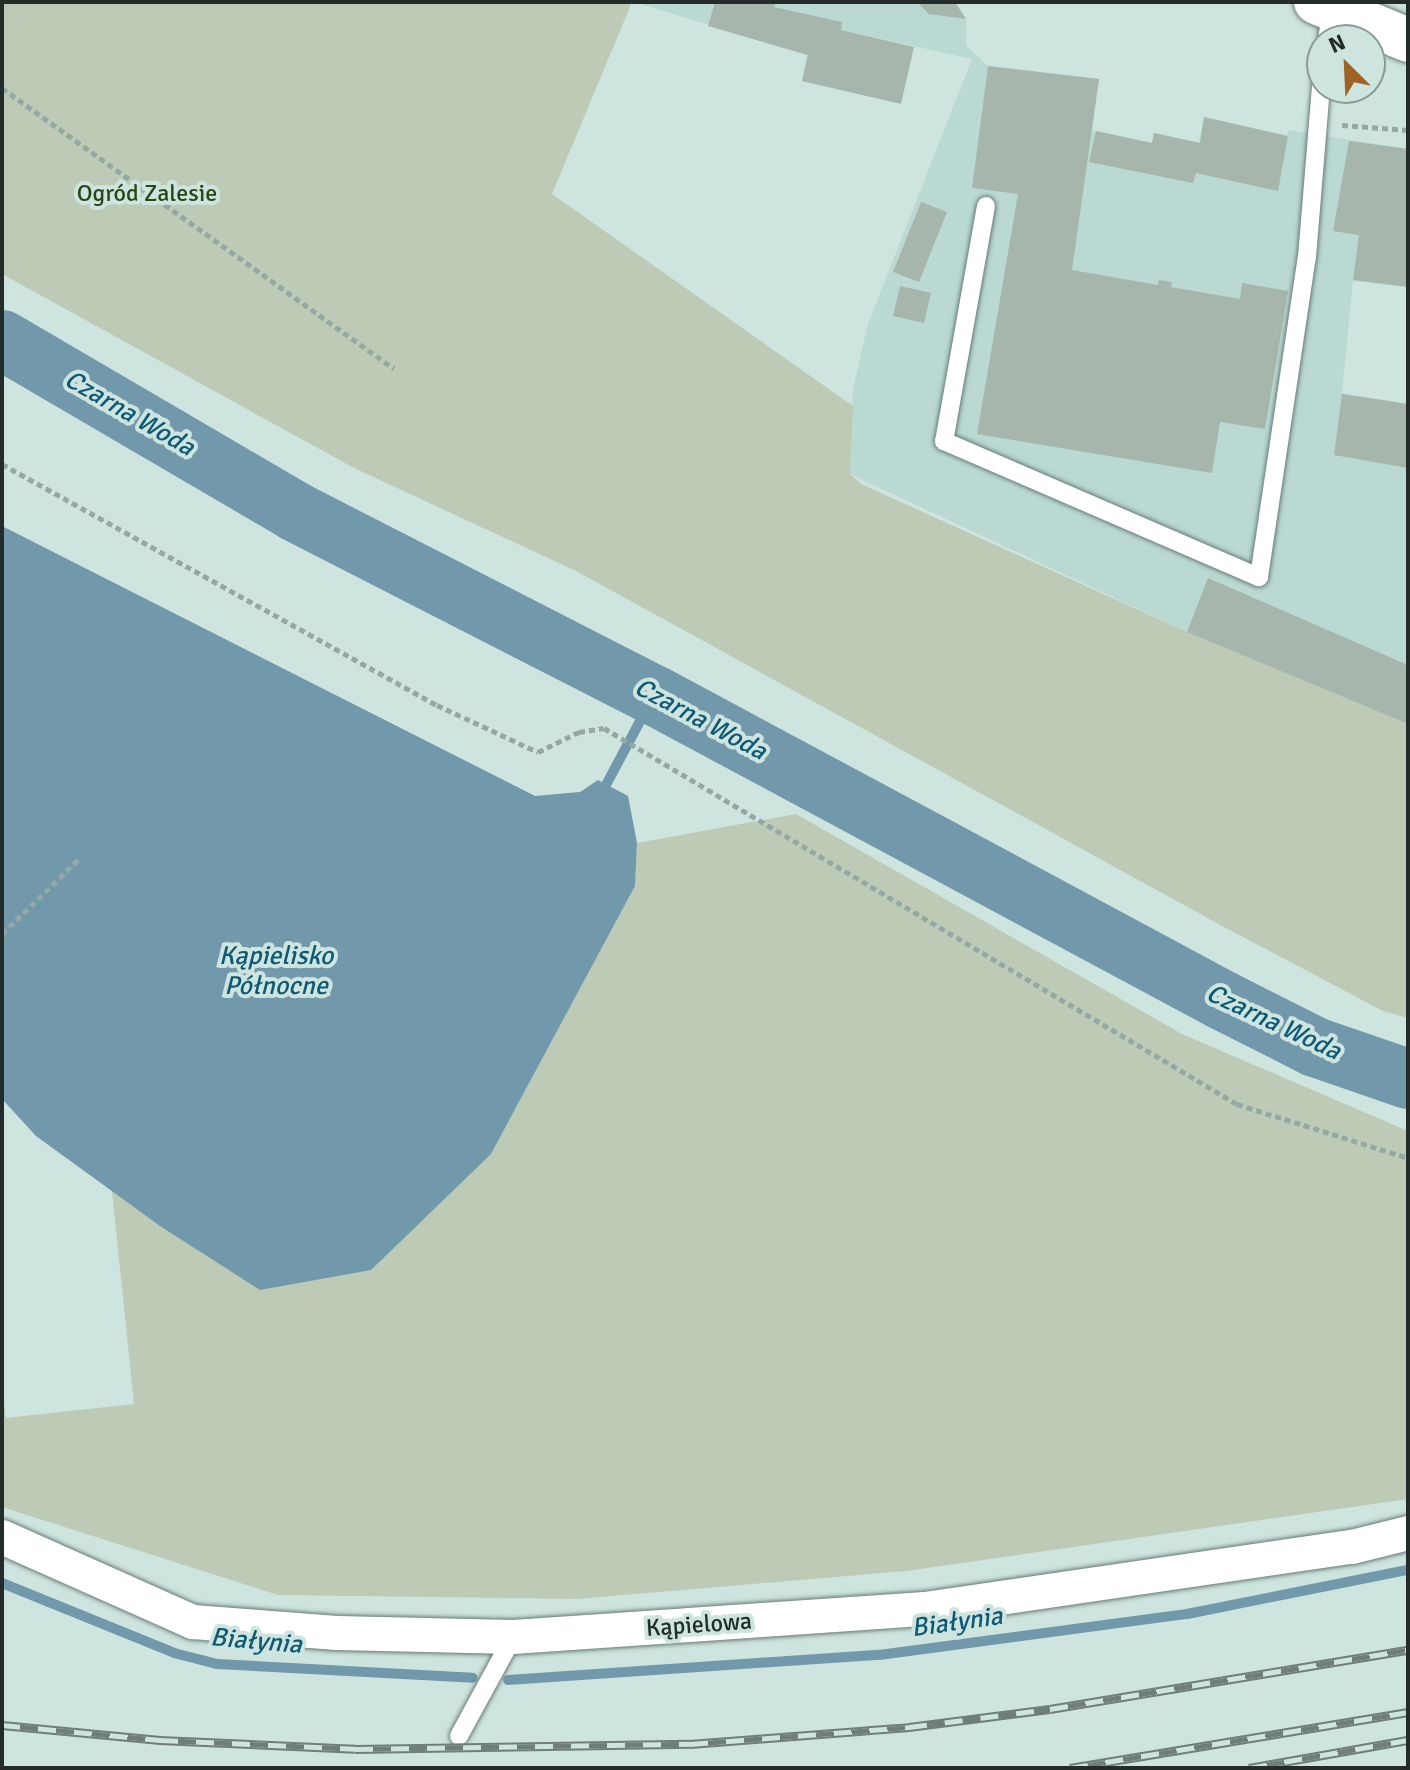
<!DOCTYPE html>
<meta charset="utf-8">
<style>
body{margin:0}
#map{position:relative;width:1410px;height:1770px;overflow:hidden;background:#cee4df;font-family:Signika,sans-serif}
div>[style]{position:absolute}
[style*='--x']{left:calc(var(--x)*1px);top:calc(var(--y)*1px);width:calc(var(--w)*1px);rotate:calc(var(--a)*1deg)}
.built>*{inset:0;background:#bad9d3}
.green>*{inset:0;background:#bdcab5}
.water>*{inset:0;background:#7198ab}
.stream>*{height:10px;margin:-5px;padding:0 5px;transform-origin:5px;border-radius:5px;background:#7198ab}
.river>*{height:60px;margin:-30px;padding:0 30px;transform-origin:30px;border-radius:30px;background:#7198ab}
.building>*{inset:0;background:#a6b6ac}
.path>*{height:5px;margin-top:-2.5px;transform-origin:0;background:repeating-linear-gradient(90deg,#96a8a4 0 6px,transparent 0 10px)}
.roads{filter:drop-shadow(0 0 2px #687b77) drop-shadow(0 0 2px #687b77)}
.service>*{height:18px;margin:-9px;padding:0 9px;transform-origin:9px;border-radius:9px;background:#fff}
.minor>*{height:34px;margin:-17px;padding:0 17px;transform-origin:17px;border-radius:17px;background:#fff}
.tertiary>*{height:44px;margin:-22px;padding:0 22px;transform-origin:22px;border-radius:22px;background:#fff}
.rail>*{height:9px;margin-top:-4.5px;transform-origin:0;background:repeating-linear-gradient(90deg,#cee4df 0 18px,#6f7e7a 0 36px);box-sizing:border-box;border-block:2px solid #6f7e7a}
span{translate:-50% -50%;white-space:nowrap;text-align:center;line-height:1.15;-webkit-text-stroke:8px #cee4df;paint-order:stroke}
.park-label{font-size:24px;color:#2a4616}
.street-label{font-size:24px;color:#232c2a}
.water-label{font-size:26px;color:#0e5a76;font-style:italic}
.frame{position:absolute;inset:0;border:4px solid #232c2a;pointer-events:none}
.north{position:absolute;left:1306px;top:24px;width:80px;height:80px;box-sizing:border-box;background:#cee4df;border:2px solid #8a9a97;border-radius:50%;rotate:336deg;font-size:22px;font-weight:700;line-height:32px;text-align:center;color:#232c2a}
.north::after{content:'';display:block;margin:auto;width:28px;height:36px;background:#9e6224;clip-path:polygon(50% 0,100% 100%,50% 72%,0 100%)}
</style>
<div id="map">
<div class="built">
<i style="clip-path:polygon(634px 2px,955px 2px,966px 19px,966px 45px,988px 66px,1099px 79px,1092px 130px,1151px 143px,1154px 133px,1199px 143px,1204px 117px,1287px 136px,1288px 130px,1408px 149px,1408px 287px,1353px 281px,1342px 393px,1408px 404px,1408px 724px,1187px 632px,850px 474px,853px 389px,868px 324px,972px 59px,841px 30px,826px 87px,802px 81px,807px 55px)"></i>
</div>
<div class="green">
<i style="clip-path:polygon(2px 2px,632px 2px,552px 194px,853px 406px,850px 474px,861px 484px,1187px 632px,1408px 724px,1408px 1018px,1383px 1011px,1224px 927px,576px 571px,354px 468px,2px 274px)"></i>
<i style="clip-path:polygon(796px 814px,1182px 1034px,1408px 1131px,1408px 1499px,906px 1571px,577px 1599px,278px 1595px,2px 1507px,2px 1387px,6px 1418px,134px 1404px,112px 1191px,160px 1226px,491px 1154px,635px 886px,637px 843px)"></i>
</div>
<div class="water">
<i style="clip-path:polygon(2px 526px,535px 796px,580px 792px,598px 780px,628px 796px,637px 843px,635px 886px,491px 1154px,371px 1270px,260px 1290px,160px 1226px,36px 1136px,2px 1099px)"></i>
</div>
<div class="stream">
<i style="--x:607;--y:783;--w:100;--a:-61.9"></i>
<i style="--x:2;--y:1583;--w:186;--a:22.1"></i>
<i style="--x:174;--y:1653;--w:44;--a:14.3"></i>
<i style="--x:217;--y:1664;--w:256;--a:3.1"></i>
<i style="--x:508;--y:1680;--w:372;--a:-3.9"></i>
<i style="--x:879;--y:1655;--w:311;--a:-7.6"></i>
<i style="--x:1187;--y:1614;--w:225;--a:-11.3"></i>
</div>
<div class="river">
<i style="--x:2;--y:340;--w:341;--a:30.3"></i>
<i style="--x:296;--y:512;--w:402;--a:27.1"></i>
<i style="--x:654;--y:695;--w:645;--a:28.23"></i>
<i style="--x:1222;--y:1000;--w:104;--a:26.8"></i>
<i style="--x:1315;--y:1047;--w:98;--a:19"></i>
</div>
<div class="building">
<i style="clip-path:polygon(715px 2px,776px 2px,774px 7px,842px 22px,841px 30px,914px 47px,901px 104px,802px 81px,808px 55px,708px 26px)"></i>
<i style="clip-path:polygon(917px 2px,955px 2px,966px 19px,929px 14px)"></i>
<i style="clip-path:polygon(988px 66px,1099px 79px,1072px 270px,1158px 285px,1159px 280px,1172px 282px,1171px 287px,1240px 299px,1242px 283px,1288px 291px,1265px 429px,1220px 422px,1212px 473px,977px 434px,1018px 194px,972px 188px)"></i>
<i style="clip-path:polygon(1204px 117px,1288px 136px,1278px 191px,1196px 173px,1193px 183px,1089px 162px,1096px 131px,1152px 143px,1154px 133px,1200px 143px)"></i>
<i style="clip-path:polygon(1349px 141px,1408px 149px,1408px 287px,1353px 280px,1359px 235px,1333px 231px)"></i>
<i style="clip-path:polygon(921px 202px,947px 212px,919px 282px,893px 272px)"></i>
<i style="clip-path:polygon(900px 286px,931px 293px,924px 323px,893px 316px)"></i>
<i style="clip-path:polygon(1342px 394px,1408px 404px,1408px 468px,1334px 455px)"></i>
<i style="clip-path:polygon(1208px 578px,1408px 665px,1408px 724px,1187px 632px)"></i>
</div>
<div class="path">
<i style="--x:2;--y:88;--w:482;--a:35.6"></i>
<i style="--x:1342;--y:125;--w:66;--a:4.3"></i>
<i style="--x:2;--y:464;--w:497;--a:29"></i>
<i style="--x:437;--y:705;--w:111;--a:25"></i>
<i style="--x:538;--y:752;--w:46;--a:-26"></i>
<i style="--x:579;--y:732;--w:25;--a:-9"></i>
<i style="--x:604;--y:728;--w:736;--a:30.71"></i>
<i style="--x:1237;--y:1104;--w:179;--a:17.5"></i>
<i style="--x:2;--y:934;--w:109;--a:-44.3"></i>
</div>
<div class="roads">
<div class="service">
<i style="--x:1327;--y:40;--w:32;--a:-81"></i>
<i style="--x:986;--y:206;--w:239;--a:100.1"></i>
<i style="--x:944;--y:441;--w:343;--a:23.4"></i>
<i style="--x:1259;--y:577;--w:324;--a:-81.5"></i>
<i style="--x:1307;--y:257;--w:185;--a:-85.3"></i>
<i style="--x:459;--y:1736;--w:113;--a:-61.4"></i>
</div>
<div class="minor">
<i style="--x:2;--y:1537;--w:209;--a:24"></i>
<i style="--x:193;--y:1622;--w:144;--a:4.4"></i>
<i style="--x:337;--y:1633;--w:176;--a:1.3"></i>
<i style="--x:513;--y:1637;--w:413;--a:-3.9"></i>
<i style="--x:925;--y:1609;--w:431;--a:-8.3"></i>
<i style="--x:1352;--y:1547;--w:58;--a:-14"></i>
</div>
<div class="tertiary">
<i style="--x:1316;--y:2;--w:100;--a:22.4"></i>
</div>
</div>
<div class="rail">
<i style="--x:2;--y:1725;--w:159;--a:5.4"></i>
<i style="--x:160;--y:1740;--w:195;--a:2.6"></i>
<i style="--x:355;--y:1749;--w:335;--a:-0.9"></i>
<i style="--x:690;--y:1744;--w:220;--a:-4.4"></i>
<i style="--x:909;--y:1727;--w:142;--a:-7.3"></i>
<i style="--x:1050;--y:1709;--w:363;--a:-9.4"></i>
<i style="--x:1070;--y:1768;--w:343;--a:-9.4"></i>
<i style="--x:1249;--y:1768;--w:161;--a:-10"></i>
</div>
<div class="park-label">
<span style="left:147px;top:194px">Ogród Zalesie</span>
</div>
<div class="street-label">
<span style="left:699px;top:1625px;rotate:-4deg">Kąpielowa</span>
</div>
<div class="water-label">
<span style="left:129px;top:414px;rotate:30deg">Czarna Woda</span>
<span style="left:700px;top:720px;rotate:28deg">Czarna Woda</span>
<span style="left:276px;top:972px">Kąpielisko<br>Północne</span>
<span style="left:1273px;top:1023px;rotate:25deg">Czarna Woda</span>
<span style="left:957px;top:1623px;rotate:-8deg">Białynia</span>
<span style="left:256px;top:1642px;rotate:5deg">Białynia</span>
</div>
<div class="frame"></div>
<div class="north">N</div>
</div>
